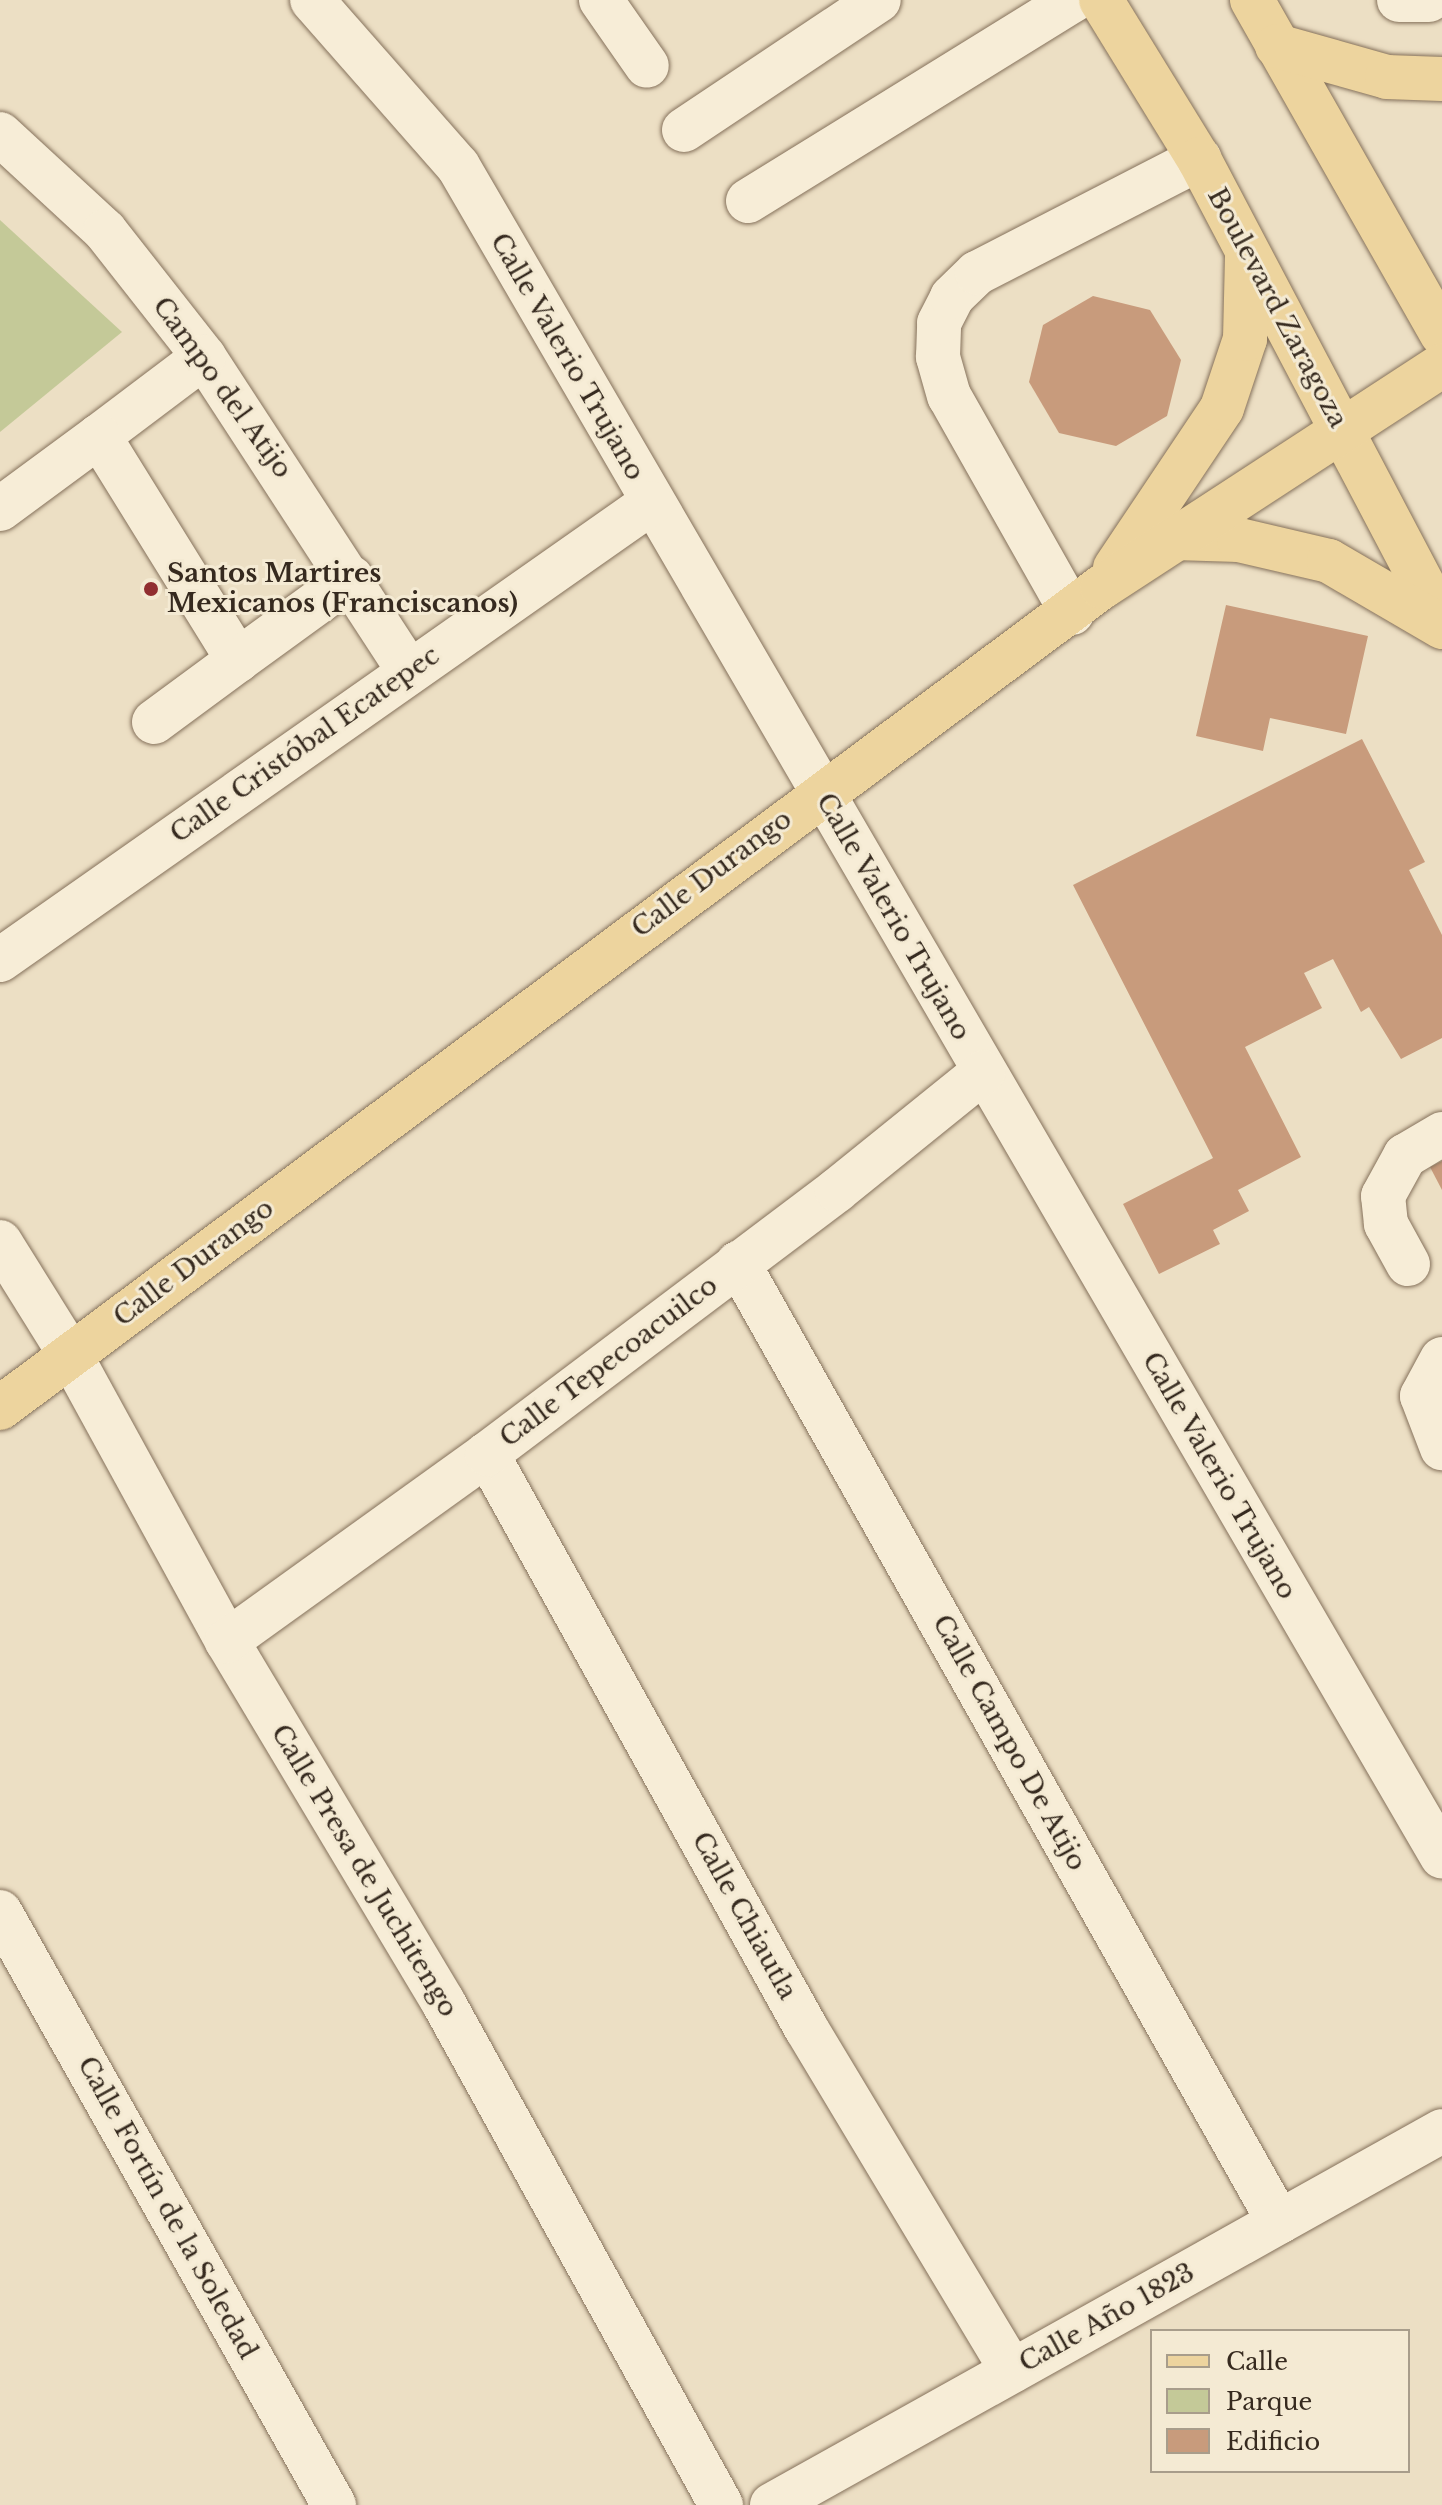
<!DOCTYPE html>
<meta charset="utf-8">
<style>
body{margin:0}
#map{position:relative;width:1442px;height:2505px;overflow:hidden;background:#ecdfc4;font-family:"Libre Baskerville",serif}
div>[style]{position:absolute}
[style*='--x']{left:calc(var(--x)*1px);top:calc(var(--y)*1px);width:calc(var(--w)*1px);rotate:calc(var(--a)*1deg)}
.green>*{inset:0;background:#c4c998}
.building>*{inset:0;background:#c89b7c}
.roads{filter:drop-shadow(0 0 2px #85715b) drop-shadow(0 0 2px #85715b)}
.minor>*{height:44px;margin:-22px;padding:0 22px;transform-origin:22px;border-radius:22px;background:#f7edd7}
.major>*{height:44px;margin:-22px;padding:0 22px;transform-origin:22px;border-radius:22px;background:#edd49e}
.dots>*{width:22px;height:22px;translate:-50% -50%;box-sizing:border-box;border:4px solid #f4ead3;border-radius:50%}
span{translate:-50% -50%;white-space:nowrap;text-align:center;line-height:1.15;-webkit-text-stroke:6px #f4ead3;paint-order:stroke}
.street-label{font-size:26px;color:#362a1f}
.poi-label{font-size:26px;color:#362a1f;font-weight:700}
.left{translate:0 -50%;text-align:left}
.legend{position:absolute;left:1150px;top:2329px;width:260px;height:144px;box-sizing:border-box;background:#f4ead3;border:2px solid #a89d8b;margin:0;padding:10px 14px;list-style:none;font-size:24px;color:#362a1f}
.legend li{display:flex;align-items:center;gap:16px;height:40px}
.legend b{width:40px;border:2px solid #a89d8b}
</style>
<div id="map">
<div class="green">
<i style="clip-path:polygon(0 220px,122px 332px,0 432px)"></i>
</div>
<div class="building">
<i style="clip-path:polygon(1093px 296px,1150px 310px,1181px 360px,1167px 416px,1116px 446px,1059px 433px,1029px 382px,1043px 325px)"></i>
<i style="clip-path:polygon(1226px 605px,1368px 636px,1346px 734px,1270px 718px,1263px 751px,1196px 736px)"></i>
<i style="clip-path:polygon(1362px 739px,1425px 862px,1409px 870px,1442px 935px,1442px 1038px,1401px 1059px,1369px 1007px,1361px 1012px,1333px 959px,1304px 973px,1322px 1008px,1245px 1047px,1301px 1157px,1238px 1190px,1249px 1211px,1213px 1230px,1220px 1244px,1159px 1274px,1123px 1204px,1213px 1158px,1073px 885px)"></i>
<i style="clip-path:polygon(1442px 1161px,1442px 1190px,1430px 1167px)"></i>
</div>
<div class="roads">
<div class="minor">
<i style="--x:312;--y:0;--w:221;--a:48.7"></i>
<i style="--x:458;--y:166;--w:1956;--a:59.8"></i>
<i style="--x:601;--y:0;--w:80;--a:55.1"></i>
<i style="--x:1399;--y:0;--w:30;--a:0"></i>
<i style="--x:684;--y:130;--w:234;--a:-33.7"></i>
<i style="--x:0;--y:134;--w:143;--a:42.7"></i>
<i style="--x:105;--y:231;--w:160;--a:51.8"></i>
<i style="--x:204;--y:357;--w:375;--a:56.9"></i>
<i style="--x:748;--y:201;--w:383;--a:-31.7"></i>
<i style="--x:99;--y:436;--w:131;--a:-37"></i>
<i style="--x:0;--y:509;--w:123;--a:-36.4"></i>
<i style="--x:99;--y:436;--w:264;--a:58.2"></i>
<i style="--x:238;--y:660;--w:140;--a:-36"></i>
<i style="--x:1072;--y:613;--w:249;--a:-119.5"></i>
<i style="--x:949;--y:396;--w:41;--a:-105.8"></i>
<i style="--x:938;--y:357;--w:34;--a:-88"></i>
<i style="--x:939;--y:323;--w:29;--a:-63"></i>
<i style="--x:952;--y:297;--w:35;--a:-44"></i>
<i style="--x:977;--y:273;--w:250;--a:-27.2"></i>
<i style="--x:154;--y:722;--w:104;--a:-36.4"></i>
<i style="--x:0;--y:960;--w:795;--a:-35.07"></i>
<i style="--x:0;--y:1242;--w:134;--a:58.1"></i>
<i style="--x:71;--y:1356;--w:325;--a:61.3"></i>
<i style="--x:227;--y:1641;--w:421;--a:59.1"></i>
<i style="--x:443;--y:2002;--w:575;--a:61.07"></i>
<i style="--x:738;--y:1263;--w:1101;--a:60.57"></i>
<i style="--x:1408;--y:1264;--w:46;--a:-118.8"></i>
<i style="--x:1386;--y:1224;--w:28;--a:-96"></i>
<i style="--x:1383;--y:1196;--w:46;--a:-61.2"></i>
<i style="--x:1405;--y:1156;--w:43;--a:-30.7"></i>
<i style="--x:1442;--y:1359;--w:42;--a:118.4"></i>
<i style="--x:1422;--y:1396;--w:56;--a:69"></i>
<i style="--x:487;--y:1454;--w:657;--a:60.94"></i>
<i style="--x:806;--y:2028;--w:400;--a:59"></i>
<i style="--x:227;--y:1641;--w:320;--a:-35.7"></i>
<i style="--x:487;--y:1454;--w:438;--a:-37"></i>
<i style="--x:837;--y:1190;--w:188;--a:-38.9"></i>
<i style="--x:0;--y:1912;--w:681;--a:60.61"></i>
<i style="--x:772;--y:2505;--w:767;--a:-29.17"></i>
</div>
<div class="major">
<i style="--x:1101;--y:0;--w:187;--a:58.4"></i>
<i style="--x:1199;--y:159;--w:522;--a:62.26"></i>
<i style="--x:1252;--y:0;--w:384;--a:60.4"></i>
<i style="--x:1277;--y:46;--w:114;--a:15.7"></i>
<i style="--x:1387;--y:77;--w:55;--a:2.1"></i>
<i style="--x:1175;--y:538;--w:64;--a:1.8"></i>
<i style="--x:1239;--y:540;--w:92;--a:13.1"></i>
<i style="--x:1329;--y:561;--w:131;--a:30.3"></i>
<i style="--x:1115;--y:568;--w:192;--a:-56.2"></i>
<i style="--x:1222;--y:408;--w:73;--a:-71.6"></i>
<i style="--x:1245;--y:339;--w:82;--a:-88.6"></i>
<i style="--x:0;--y:1408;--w:1374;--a:-36.69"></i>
<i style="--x:1102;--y:587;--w:406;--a:-33.1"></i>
</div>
</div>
<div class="dots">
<i style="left:151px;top:589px;background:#912e30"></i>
</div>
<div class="street-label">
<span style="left:1277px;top:308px;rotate:62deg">Boulevard Zaragoza</span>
<span style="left:567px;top:357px;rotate:60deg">Calle Valerio Trujano</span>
<span style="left:222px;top:388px;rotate:54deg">Campo del Atijo</span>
<span style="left:305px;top:745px;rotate:-35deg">Calle Cristóbal Ecatepec</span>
<span style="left:712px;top:874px;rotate:-37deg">Calle Durango</span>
<span style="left:893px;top:917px;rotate:60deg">Calle Valerio Trujano</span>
<span style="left:194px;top:1263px;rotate:-37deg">Calle Durango</span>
<span style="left:609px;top:1362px;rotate:-37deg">Calle Tepecoacuilco</span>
<span style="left:1219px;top:1476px;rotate:60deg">Calle Valerio Trujano</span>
<span style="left:1009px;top:1743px;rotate:61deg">Calle Campo De Atijo</span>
<span style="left:364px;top:1871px;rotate:59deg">Calle Presa de Juchitengo</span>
<span style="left:744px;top:1916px;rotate:61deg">Calle Chiautla</span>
<span style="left:167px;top:2208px;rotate:61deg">Calle Fortín de la Soledad</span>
<span style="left:1107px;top:2318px;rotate:-29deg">Calle Año 1823</span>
</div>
<div class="poi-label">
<span class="left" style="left:167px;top:589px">Santos Martires<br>Mexicanos (Franciscanos)</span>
</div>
<ul class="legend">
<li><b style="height:10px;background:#edd49e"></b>Calle</li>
<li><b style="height:22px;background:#c4c998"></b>Parque</li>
<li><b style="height:22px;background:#c89b7c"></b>Edificio</li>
</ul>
</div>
